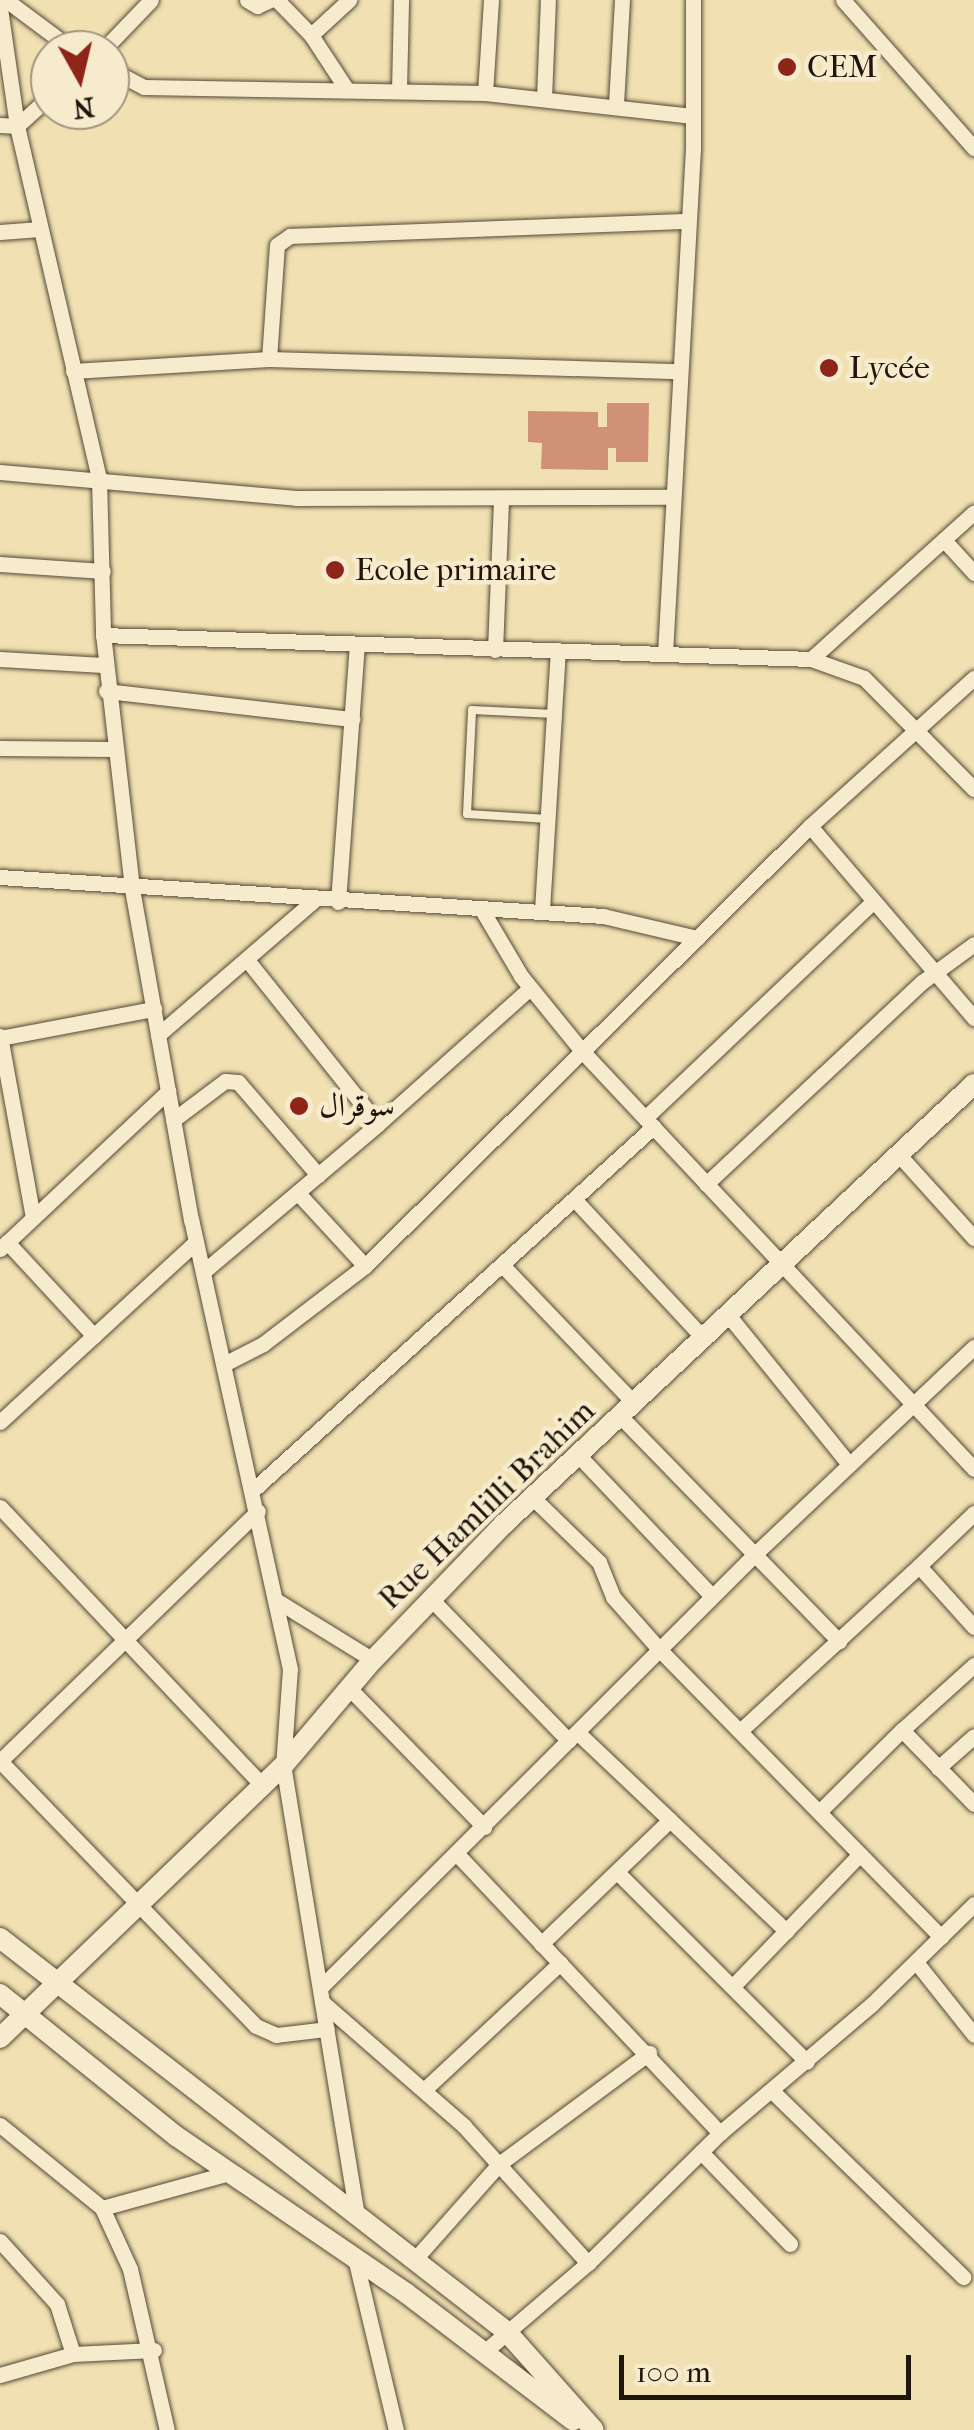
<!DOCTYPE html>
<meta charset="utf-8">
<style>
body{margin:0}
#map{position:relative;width:974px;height:2430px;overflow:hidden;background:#f1e0b1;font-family:"IM FELL French Canon",Amiri,serif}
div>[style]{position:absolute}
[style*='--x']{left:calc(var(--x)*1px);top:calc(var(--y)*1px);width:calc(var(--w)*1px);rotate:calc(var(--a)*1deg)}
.building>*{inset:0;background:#d19176}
.roads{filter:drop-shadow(0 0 2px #554837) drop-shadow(0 0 2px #554837)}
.service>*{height:8px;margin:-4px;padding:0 4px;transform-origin:4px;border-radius:4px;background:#f6ebcc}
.minor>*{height:15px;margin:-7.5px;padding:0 7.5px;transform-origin:7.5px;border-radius:7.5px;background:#f6ebcc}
.tertiary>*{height:20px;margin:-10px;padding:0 10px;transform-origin:10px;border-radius:10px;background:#f6ebcc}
.dots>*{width:28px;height:28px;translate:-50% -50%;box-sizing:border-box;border:5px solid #f6ebcc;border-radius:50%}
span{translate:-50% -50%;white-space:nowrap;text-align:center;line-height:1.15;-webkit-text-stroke:9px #f6ebcc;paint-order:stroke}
.poi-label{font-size:32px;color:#21150e}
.left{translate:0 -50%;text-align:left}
.street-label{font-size:32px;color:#21150e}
.north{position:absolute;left:30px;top:30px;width:100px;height:100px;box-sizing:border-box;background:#f6ebcc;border:2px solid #a19580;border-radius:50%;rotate:172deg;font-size:28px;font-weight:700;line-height:40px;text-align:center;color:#21150e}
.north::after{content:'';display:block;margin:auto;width:35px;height:45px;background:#8f2418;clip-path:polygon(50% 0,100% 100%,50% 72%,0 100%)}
.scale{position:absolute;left:619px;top:2355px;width:292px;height:45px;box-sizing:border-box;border:5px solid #21150e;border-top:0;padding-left:12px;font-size:30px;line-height:35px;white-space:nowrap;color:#21150e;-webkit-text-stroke:8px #f6ebcc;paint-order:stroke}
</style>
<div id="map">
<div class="building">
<i style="clip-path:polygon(607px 403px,649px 403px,648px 462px,616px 462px,616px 448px,608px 448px,608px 470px,541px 469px,542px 443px,528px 442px,528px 411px,598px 412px,598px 427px,607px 427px)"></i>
</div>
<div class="roads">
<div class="service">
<i style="--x:548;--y:819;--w:81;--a:-176.5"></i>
<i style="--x:467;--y:814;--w:104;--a:-87.2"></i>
<i style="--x:472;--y:710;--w:82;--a:2.8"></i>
</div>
<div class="minor">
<i style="--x:6;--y:0;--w:84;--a:36.7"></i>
<i style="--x:247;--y:0;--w:12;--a:31"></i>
<i style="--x:257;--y:6;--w:14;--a:-25"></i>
<i style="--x:277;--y:0;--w:49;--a:45.8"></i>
<i style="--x:311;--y:35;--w:66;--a:56.8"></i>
<i style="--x:843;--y:0;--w:198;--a:48.5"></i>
<i style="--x:0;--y:8;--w:119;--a:81.8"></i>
<i style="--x:17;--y:126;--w:361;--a:76.9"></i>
<i style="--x:99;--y:478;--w:157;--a:88.5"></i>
<i style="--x:311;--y:35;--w:52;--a:-42.6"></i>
<i style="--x:103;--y:50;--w:69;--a:-46.2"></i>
<i style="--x:110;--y:69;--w:38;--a:28"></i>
<i style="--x:144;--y:87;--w:341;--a:1"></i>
<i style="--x:485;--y:93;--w:209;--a:6.3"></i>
<i style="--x:399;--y:91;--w:91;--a:-88.7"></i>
<i style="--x:485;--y:93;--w:93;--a:-86.3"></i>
<i style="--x:544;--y:98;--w:98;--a:-87.7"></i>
<i style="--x:616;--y:104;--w:104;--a:-86.7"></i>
<i style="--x:0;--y:125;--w:17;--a:3"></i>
<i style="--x:17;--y:126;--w:45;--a:-42.3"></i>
<i style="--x:0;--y:232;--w:40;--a:-4.3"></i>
<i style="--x:269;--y:359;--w:114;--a:-86"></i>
<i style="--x:277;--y:245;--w:16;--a:-35"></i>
<i style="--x:290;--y:236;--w:398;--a:-2.2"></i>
<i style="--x:73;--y:371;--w:196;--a:-3.5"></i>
<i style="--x:269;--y:359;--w:410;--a:1.7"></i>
<i style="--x:0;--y:472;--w:297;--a:5"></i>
<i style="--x:296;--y:498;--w:377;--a:-0.2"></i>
<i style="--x:944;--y:540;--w:45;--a:47.7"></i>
<i style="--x:0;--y:564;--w:103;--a:3.9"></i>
<i style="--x:495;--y:650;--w:150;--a:-87.7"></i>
<i style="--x:665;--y:654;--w:506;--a:-86.83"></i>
<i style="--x:693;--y:149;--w:149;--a:-90"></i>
<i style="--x:0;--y:659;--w:103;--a:3.3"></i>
<i style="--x:811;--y:659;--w:219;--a:-42"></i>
<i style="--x:106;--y:691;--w:248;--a:6.5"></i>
<i style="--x:0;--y:748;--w:113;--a:0.5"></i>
<i style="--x:810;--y:826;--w:253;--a:49.5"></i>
<i style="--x:0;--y:877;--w:604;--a:3.7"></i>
<i style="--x:603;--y:916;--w:97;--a:13.2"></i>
<i style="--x:338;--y:902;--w:258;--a:-85.8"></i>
<i style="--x:482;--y:910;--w:77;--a:59.4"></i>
<i style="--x:521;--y:976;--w:97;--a:50.9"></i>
<i style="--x:582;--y:1051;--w:573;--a:46.84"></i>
<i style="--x:542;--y:910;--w:258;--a:-86.5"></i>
<i style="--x:158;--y:1035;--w:205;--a:-40.8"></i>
<i style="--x:0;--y:1036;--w:184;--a:79.7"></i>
<i style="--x:0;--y:1038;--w:157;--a:-10.7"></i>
<i style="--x:645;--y:1118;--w:315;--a:-43.5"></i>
<i style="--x:173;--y:1120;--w:65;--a:-36.9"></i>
<i style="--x:225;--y:1081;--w:13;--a:4"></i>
<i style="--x:238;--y:1082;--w:123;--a:49.3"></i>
<i style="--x:378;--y:1124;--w:204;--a:-41.8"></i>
<i style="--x:899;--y:1155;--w:112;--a:47.9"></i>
<i style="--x:706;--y:1184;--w:296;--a:-43.1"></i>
<i style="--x:922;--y:982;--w:64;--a:-36.2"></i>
<i style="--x:575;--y:1200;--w:190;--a:47.1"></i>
<i style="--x:7;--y:1242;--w:128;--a:47.2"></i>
<i style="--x:0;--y:1249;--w:231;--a:-43.2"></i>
<i style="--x:365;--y:1266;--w:626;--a:-44.68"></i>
<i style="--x:810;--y:826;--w:221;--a:-42.1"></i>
<i style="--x:505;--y:1268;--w:188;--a:46.3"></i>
<i style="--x:203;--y:1272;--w:229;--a:-40.2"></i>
<i style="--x:378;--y:1124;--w:208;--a:-128.6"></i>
<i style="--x:729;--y:1316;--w:191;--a:51"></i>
<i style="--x:224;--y:1364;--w:44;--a:-27.1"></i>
<i style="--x:263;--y:1344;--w:128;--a:-37.4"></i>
<i style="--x:365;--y:1266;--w:100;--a:-132.6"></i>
<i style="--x:621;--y:1417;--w:313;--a:45.8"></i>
<i style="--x:0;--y:1422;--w:266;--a:-42.6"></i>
<i style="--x:579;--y:1456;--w:193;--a:46.5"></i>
<i style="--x:252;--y:1491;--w:542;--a:-42.23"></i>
<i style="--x:533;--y:1498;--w:92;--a:44.1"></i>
<i style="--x:599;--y:1562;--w:38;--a:68"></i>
<i style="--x:613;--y:1597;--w:69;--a:48.5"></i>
<i style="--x:659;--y:1649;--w:403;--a:45.6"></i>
<i style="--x:0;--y:1507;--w:382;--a:46.7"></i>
<i style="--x:974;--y:1513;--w:76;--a:136.1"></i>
<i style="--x:919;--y:1566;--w:82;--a:48"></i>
<i style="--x:430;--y:1598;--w:199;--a:45.8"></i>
<i style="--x:279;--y:1602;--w:110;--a:31.7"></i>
<i style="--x:349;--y:1688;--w:194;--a:45.8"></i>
<i style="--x:902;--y:1730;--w:97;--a:-42.1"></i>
<i style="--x:740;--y:1731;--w:243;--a:-42.7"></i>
<i style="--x:0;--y:1761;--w:368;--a:46"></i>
<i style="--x:256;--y:2026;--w:22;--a:24"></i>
<i style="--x:276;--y:2035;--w:51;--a:-6.7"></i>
<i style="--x:0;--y:1761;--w:359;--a:-44.1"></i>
<i style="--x:938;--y:1768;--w:48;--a:-41.6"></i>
<i style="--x:819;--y:1812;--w:117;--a:-44.7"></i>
<i style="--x:902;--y:1730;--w:103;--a:45.8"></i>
<i style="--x:670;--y:1820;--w:161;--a:43.7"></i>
<i style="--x:456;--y:1853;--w:385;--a:46.7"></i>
<i style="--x:720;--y:2133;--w:185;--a:135.4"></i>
<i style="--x:588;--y:2263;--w:137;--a:139.4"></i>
<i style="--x:618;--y:1873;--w:267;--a:45"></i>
<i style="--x:541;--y:1944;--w:179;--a:-43.9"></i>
<i style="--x:670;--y:1820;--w:128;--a:-136.6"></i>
<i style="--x:916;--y:1962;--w:93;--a:51.5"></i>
<i style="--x:733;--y:1986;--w:183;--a:-46.1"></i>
<i style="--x:321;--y:1987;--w:614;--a:-44.93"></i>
<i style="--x:756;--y:1553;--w:300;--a:-43.4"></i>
<i style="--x:322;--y:2002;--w:189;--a:41.1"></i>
<i style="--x:464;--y:2126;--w:185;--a:47.9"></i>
<i style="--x:425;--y:2089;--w:185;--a:-43"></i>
<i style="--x:772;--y:2091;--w:267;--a:44.2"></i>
<i style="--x:0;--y:2125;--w:132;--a:39.1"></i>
<i style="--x:102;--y:2208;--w:67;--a:65.3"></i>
<i style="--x:130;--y:2269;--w:165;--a:77.1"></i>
<i style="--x:720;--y:2133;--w:199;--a:-40.3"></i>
<i style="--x:872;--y:2004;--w:143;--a:-44.4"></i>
<i style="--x:701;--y:2152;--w:128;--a:45.9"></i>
<i style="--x:102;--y:2208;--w:132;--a:-15.4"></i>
<i style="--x:357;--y:2216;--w:456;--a:-99.3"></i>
<i style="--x:283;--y:1766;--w:97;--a:-85.9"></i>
<i style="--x:290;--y:1669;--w:460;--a:-102.4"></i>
<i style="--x:191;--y:1220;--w:337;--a:-100.1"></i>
<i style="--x:132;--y:888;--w:255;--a:-96.5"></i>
<i style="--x:103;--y:635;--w:708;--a:1.94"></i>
<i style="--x:811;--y:659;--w:56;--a:19.7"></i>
<i style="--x:864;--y:678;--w:156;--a:45.3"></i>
<i style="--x:0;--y:2241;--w:85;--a:47.9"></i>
<i style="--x:57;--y:2304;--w:52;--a:72.3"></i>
<i style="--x:355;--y:2258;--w:177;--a:76.6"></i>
<i style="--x:415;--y:2259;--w:127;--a:-48.5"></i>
<i style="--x:499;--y:2164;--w:187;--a:-36.5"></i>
<i style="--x:0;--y:2375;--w:76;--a:-16"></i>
<i style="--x:73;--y:2354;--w:81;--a:-2.8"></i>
</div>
<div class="tertiary">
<i style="--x:0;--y:1938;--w:641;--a:37.84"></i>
<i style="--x:506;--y:2331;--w:132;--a:48.4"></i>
<i style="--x:0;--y:1994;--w:226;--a:38.9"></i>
<i style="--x:176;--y:2136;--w:278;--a:34.3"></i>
<i style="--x:406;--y:2293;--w:210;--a:37.3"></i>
<i style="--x:0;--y:2038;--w:393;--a:-43.9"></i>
<i style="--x:283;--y:1766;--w:139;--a:-49.7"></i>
<i style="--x:373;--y:1660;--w:189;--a:-46.1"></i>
<i style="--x:504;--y:1524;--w:644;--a:-43.11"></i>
</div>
</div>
<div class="dots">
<i style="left:787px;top:67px;background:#8f2418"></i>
<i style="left:829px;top:368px;background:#8f2418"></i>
<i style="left:335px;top:570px;background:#8f2418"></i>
<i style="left:299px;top:1106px;background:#8f2418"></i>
</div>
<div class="poi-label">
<span class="left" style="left:807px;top:67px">CEM</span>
<span class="left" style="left:849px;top:368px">Lycée</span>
<span class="left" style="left:355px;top:570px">Ecole primaire</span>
<span class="left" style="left:319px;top:1106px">سوقرال</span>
</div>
<div class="street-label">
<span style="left:487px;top:1505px;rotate:-44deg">Rue Hamlilli Brahim</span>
</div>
<div class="north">N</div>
<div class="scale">100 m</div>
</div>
